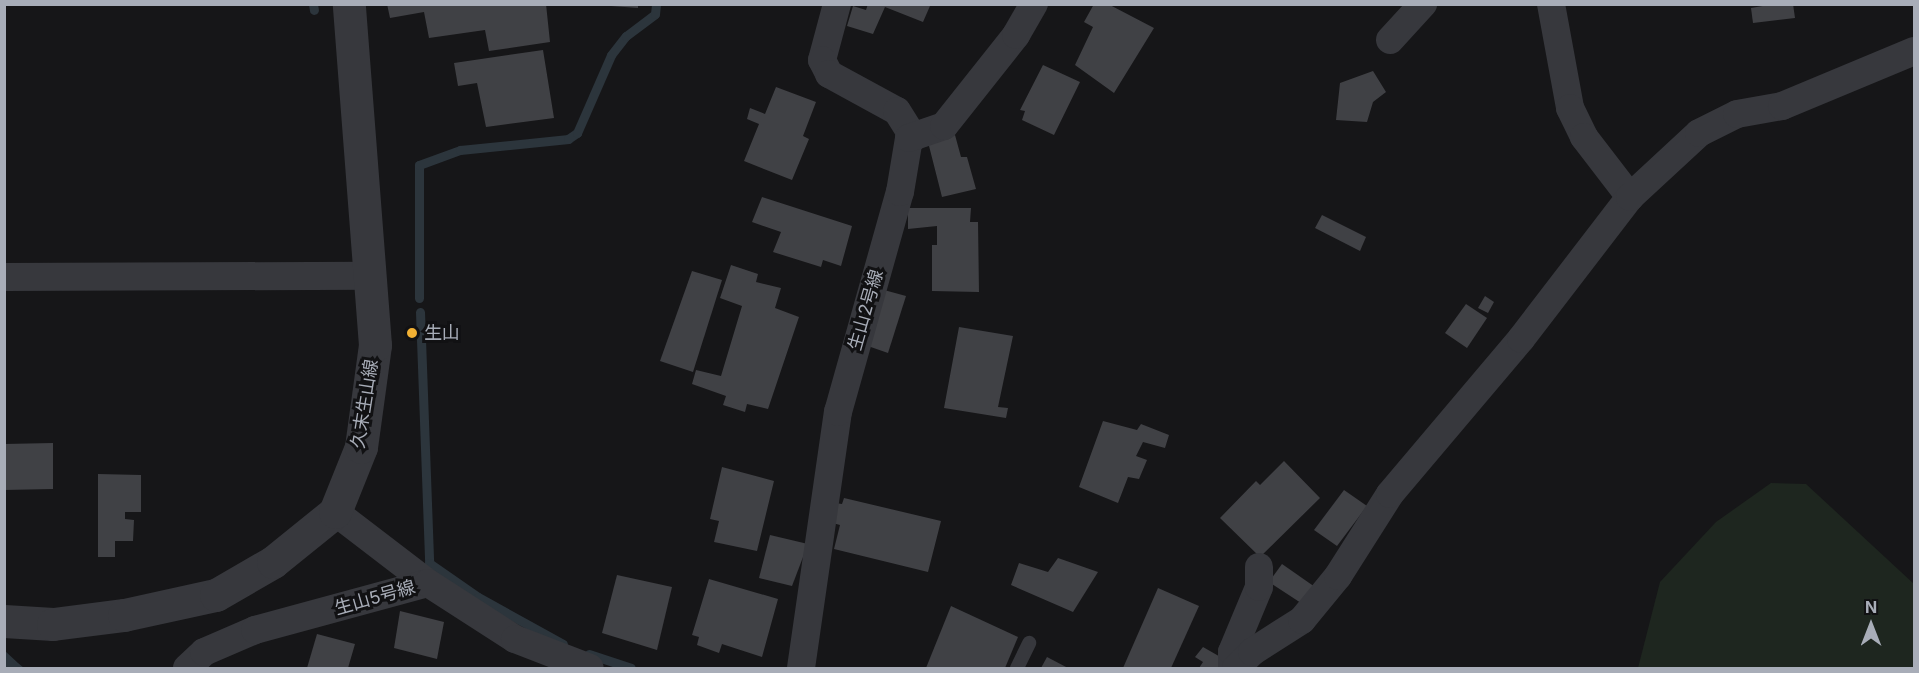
<!DOCTYPE html>
<meta charset="utf-8">
<style>
body{margin:0}
#map{position:relative;width:1919px;height:673px;overflow:hidden;background:#161618;font-family:Inter,"Noto Sans JP",sans-serif}
div>[style]{position:absolute}
[style*='--x']{left:calc(var(--x)*1px);top:calc(var(--y)*1px);width:calc(var(--w)*1px);rotate:calc(var(--a)*1deg)}
.green>*{inset:0;background:#1e261f}
.water>*{inset:0;background:#2c353c}
.stream>*{height:9px;margin:-4.5px;padding:0 4.5px;transform-origin:4.5px;border-radius:4.5px;background:#2c353c}
.building>*{inset:0;background:#404145}
.service>*{height:14px;margin:-7px;padding:0 7px;transform-origin:7px;border-radius:7px;background:#37383d}
.minor>*{height:28px;margin:-14px;padding:0 14px;transform-origin:14px;border-radius:14px;background:#37383d}
.tertiary>*{height:33px;margin:-16.5px;padding:0 16.5px;transform-origin:16.5px;border-radius:16.5px;background:#37383d}
.dots>*{width:16px;height:16px;translate:-50% -50%;box-sizing:border-box;border:3px solid #111113;border-radius:50%}
span{translate:-50% -50%;white-space:nowrap;text-align:center;line-height:1.15;-webkit-text-stroke:6px #111113;paint-order:stroke}
.street-label{font-size:18px;color:#a8adb8}
.poi-label{font-size:18px;color:#a8adb8}
.left{translate:0 -50%;text-align:left}
.frame{position:absolute;inset:0;border:6px solid #a8adb8;pointer-events:none}
.north{position:absolute;left:1841px;top:595px;width:60px;height:60px;-webkit-text-stroke:4px #111113;paint-order:stroke;rotate:0deg;font-size:16px;font-weight:700;line-height:24px;text-align:center;color:#a8adb8}
.north::after{content:'';display:block;margin:auto;width:21px;height:27px;background:#a8adb8;clip-path:polygon(50% 0,100% 100%,50% 72%,0 100%)}
</style>
<div id="map">
<div class="green">
<i style="clip-path:polygon(1771px 483px,1806px 484px,1914px 584px,1914px 668px,1638px 668px,1660px 582px,1716px 522px)"></i>
</div>
<div class="water">
<i style="clip-path:polygon(4px 650px,18px 663px,24px 668px,5px 668px)"></i>
</div>
<div class="stream">
<i style="--x:313;--y:4;--w:6;--a:81"></i>
<i style="--x:419;--y:298;--w:133;--a:-90"></i>
<i style="--x:419;--y:165;--w:44;--a:-20.1"></i>
<i style="--x:460;--y:150;--w:109;--a:-5.8"></i>
<i style="--x:568;--y:139;--w:11;--a:-34"></i>
<i style="--x:577;--y:133;--w:85;--a:-66.4"></i>
<i style="--x:611;--y:55;--w:24;--a:-52"></i>
<i style="--x:626;--y:36;--w:36;--a:-37"></i>
<i style="--x:655;--y:14;--w:10;--a:-84"></i>
<i style="--x:420;--y:312;--w:251;--a:87.9"></i>
<i style="--x:429;--y:563;--w:60;--a:34.8"></i>
<i style="--x:478;--y:597;--w:97;--a:28.9"></i>
<i style="--x:589;--y:654;--w:44;--a:18.4"></i>
</div>
<div class="building">
<i style="clip-path:polygon(387px 4px,546px 4px,550px 42px,489px 51px,485px 30px,429px 38px,424px 12px,390px 18px)"></i>
<i style="clip-path:polygon(868px 4px,926px 4px,930px 6px,923px 22px,885px 7px,873px 34px,847px 26px,853px 6px,866px 10px)"></i>
<i style="clip-path:polygon(1094px 4px,1108px 4px,1154px 28px,1114px 93px,1075px 65px,1093px 27px,1084px 22px)"></i>
<i style="clip-path:polygon(1774px 4px,1793px 4px,1795px 18px,1753px 23px,1751px 8px)"></i>
<i style="clip-path:polygon(611px 5px,638px 5px,638px 8px,611px 6px)"></i>
<i style="clip-path:polygon(543px 50px,554px 118px,486px 127px,477px 83px,458px 86px,454px 63px)"></i>
<i style="clip-path:polygon(1043px 65px,1080px 82px,1054px 135px,1022px 120px,1025px 111px,1020px 110px)"></i>
<i style="clip-path:polygon(1373px 71px,1386px 92px,1373px 102px,1367px 122px,1336px 120px,1340px 83px)"></i>
<i style="clip-path:polygon(776px 87px,816px 102px,803px 136px,809px 139px,792px 180px,744px 161px,759px 124px,747px 119px,750px 108px,765px 114px)"></i>
<i style="clip-path:polygon(955px 135px,961px 157px,967px 157px,976px 189px,942px 197px,928px 142px)"></i>
<i style="clip-path:polygon(762px 197px,852px 226px,841px 266px,823px 260px,821px 267px,773px 252px,781px 232px,752px 222px)"></i>
<i style="clip-path:polygon(908px 208px,971px 208px,970px 222px,978px 222px,979px 292px,932px 291px,932px 245px,937px 245px,937px 226px,908px 229px)"></i>
<i style="clip-path:polygon(1322px 215px,1366px 237px,1360px 251px,1315px 228px)"></i>
<i style="clip-path:polygon(731px 265px,758px 274px,756px 282px,781px 288px,775px 308px,799px 317px,768px 409px,747px 404px,745px 412px,723px 405px,726px 396px,692px 384px,696px 370px,721px 376px,742px 306px,720px 298px)"></i>
<i style="clip-path:polygon(692px 271px,722px 280px,693px 372px,660px 361px)"></i>
<i style="clip-path:polygon(884px 290px,906px 296px,888px 353px,865px 345px)"></i>
<i style="clip-path:polygon(1485px 296px,1494px 302px,1488px 313px,1478px 308px)"></i>
<i style="clip-path:polygon(1466px 304px,1487px 318px,1467px 348px,1445px 333px)"></i>
<i style="clip-path:polygon(959px 327px,1013px 336px,998px 407px,1008px 408px,1006px 418px,944px 408px)"></i>
<i style="clip-path:polygon(1103px 421px,1137px 430px,1141px 424px,1169px 435px,1165px 448px,1143px 442px,1136px 456px,1147px 460px,1139px 479px,1128px 477px,1118px 503px,1079px 487px)"></i>
<i style="clip-path:polygon(53px 443px,53px 489px,4px 490px,4px 444px)"></i>
<i style="clip-path:polygon(1284px 461px,1320px 498px,1260px 557px,1220px 518px,1256px 481px,1260px 485px)"></i>
<i style="clip-path:polygon(722px 467px,774px 481px,757px 551px,714px 542px,719px 521px,710px 519px)"></i>
<i style="clip-path:polygon(98px 474px,141px 475px,141px 512px,125px 512px,125px 519px,134px 520px,133px 541px,115px 541px,115px 557px,98px 557px)"></i>
<i style="clip-path:polygon(1344px 490px,1367px 506px,1337px 546px,1314px 530px)"></i>
<i style="clip-path:polygon(844px 498px,941px 521px,928px 572px,834px 549px,840px 525px,829px 522px,835px 503px,842px 504px)"></i>
<i style="clip-path:polygon(770px 535px,808px 544px,792px 586px,759px 578px)"></i>
<i style="clip-path:polygon(1058px 558px,1098px 572px,1073px 612px,1011px 585px,1019px 563px,1048px 572px)"></i>
<i style="clip-path:polygon(1282px 564px,1315px 587px,1301px 603px,1269px 582px)"></i>
<i style="clip-path:polygon(617px 575px,672px 587px,657px 650px,602px 633px)"></i>
<i style="clip-path:polygon(709px 579px,778px 599px,762px 657px,722px 644px,719px 653px,697px 645px,699px 637px,692px 635px)"></i>
<i style="clip-path:polygon(1158px 588px,1199px 606px,1171px 668px,1123px 668px)"></i>
<i style="clip-path:polygon(951px 606px,1018px 637px,1005px 668px,926px 668px)"></i>
<i style="clip-path:polygon(400px 611px,444px 622px,437px 659px,394px 648px)"></i>
<i style="clip-path:polygon(317px 634px,355px 644px,348px 668px,307px 668px)"></i>
<i style="clip-path:polygon(1203px 647px,1224px 659px,1219px 668px,1199px 668px,1203px 662px,1195px 657px)"></i>
<i style="clip-path:polygon(1047px 657px,1068px 668px,1041px 668px)"></i>
</div>
<div class="service">
<i style="--x:1017;--y:668;--w:28;--a:-64"></i>
</div>
<div class="minor">
<i style="--x:837;--y:4;--w:58;--a:105"></i>
<i style="--x:822;--y:60;--w:16;--a:63"></i>
<i style="--x:829;--y:74;--w:77;--a:28.6"></i>
<i style="--x:897;--y:111;--w:31;--a:58"></i>
<i style="--x:1551;--y:4;--w:106;--a:79.6"></i>
<i style="--x:1570;--y:108;--w:32;--a:64"></i>
<i style="--x:1584;--y:137;--w:76;--a:52.5"></i>
<i style="--x:1390;--y:40;--w:49;--a:-47.5"></i>
<i style="--x:4;--y:277;--w:366;--a:-0.2"></i>
<i style="--x:335;--y:512;--w:117;--a:37.4"></i>
<i style="--x:187;--y:668;--w:23;--a:-43"></i>
<i style="--x:204;--y:652;--w:56;--a:-23.3"></i>
<i style="--x:255;--y:630;--w:179;--a:-15.2"></i>
<i style="--x:428;--y:583;--w:103;--a:32.8"></i>
<i style="--x:515;--y:639;--w:80;--a:21.1"></i>
<i style="--x:801;--y:668;--w:259;--a:-81.8"></i>
<i style="--x:838;--y:412;--w:229;--a:-74.3"></i>
<i style="--x:900;--y:192;--w:55;--a:-80.5"></i>
<i style="--x:909;--y:138;--w:37;--a:-19"></i>
<i style="--x:944;--y:126;--w:116;--a:-51.6"></i>
<i style="--x:1016;--y:35;--w:36;--a:-60"></i>
<i style="--x:1232;--y:668;--w:16;--a:-90"></i>
<i style="--x:1232;--y:652;--w:70;--a:-67.4"></i>
<i style="--x:1259;--y:587;--w:20;--a:-90"></i>
<i style="--x:1236;--y:668;--w:23;--a:-45"></i>
<i style="--x:1252;--y:652;--w:59;--a:-32.6"></i>
<i style="--x:1302;--y:620;--w:57;--a:-50.7"></i>
<i style="--x:1338;--y:576;--w:97;--a:-57.6"></i>
<i style="--x:1390;--y:494;--w:203;--a:-49.8"></i>
<i style="--x:1521;--y:339;--w:179;--a:-52.5"></i>
<i style="--x:1630;--y:197;--w:94;--a:-42.8"></i>
<i style="--x:1699;--y:133;--w:42;--a:-26.6"></i>
<i style="--x:1737;--y:114;--w:46;--a:-10.1"></i>
<i style="--x:1782;--y:106;--w:143;--a:-22.6"></i>
</div>
<div class="tertiary">
<i style="--x:4;--y:621;--w:49;--a:3.5"></i>
<i style="--x:53;--y:624;--w:72;--a:-7.2"></i>
<i style="--x:124;--y:615;--w:94;--a:-12.3"></i>
<i style="--x:216;--y:595;--w:66;--a:-30.1"></i>
<i style="--x:273;--y:562;--w:80;--a:-38.9"></i>
<i style="--x:335;--y:512;--w:70;--a:-68.2"></i>
<i style="--x:361;--y:447;--w:103;--a:-82.2"></i>
<i style="--x:375;--y:345;--w:342;--a:-94.4"></i>
</div>
<div class="dots">
<i style="left:412px;top:333px;background:#f2b134"></i>
</div>
<div class="street-label">
<span style="left:866px;top:310px;rotate:-74deg">生山2号線</span>
<span style="left:365px;top:404px;rotate:-81deg">久末生山線</span>
<span style="left:375px;top:598px;rotate:-16deg">生山5号線</span>
</div>
<div class="poi-label">
<span class="left" style="left:424px;top:333px">生山</span>
</div>
<div class="frame"></div>
<div class="north">N</div>
</div>
